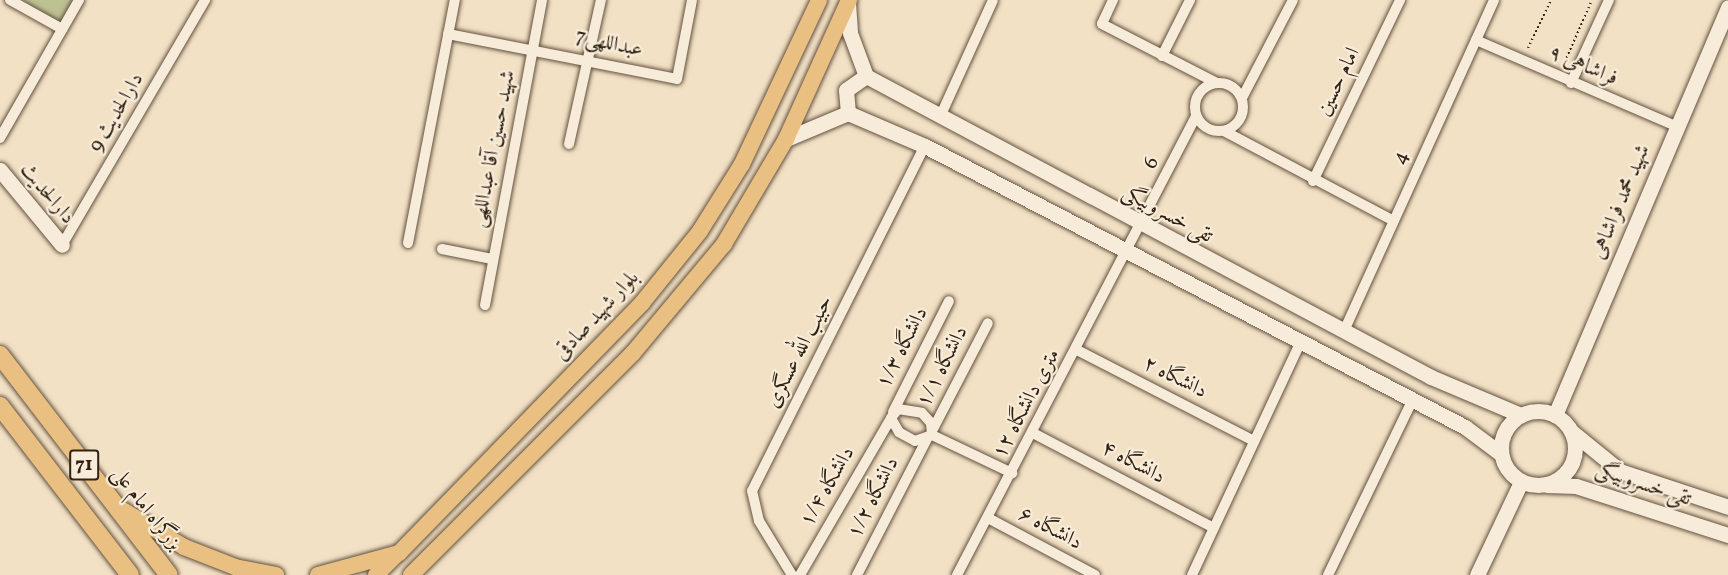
<!DOCTYPE html>
<meta charset="utf-8">
<style>
body{margin:0}
#map{position:relative;width:1728px;height:575px;overflow:hidden;background:#f3e1c5;font-family:Vollkorn,Amiri,serif}
div>[style]{position:absolute}
[style*='--x']{left:calc(var(--x)*1px);top:calc(var(--y)*1px);width:calc(var(--w)*1px);rotate:calc(var(--a)*1deg)}
.green>*{inset:0;background:#bdc293}
.path>*{height:2px;margin-top:-1px;transform-origin:0;background:repeating-linear-gradient(90deg,#312112 0 1.5px,transparent 0 4.5px)}
.roads{filter:drop-shadow(0 0 2px #62513f) drop-shadow(0 0 2px #62513f)}
.street>*{height:10px;margin:-5px;padding:0 5px;transform-origin:5px;border-radius:5px;background:#f7ecd9}
.street>.ring{margin:-5px;padding:0;box-sizing:content-box;background:none;border:10px solid #f7ecd9;border-radius:50%}
.secondary>*{height:15px;margin:-7.5px;padding:0 7.5px;transform-origin:7.5px;border-radius:7.5px;background:#f7ecd9}
.secondary>.ring{margin:-7.5px;padding:0;box-sizing:content-box;background:none;border:15px solid #f7ecd9;border-radius:50%}
.primary>*{height:16px;margin:-8px;padding:0 8px;transform-origin:8px;border-radius:8px;background:#eac082}
.highway>*{height:18px;margin:-9px;padding:0 9px;transform-origin:9px;border-radius:9px;background:#eac082}
span{translate:-50% -50%;white-space:nowrap;text-align:center;line-height:1.15;-webkit-text-stroke:4.5px #f7ecd9;paint-order:stroke}
.shield-label span{padding:2px 4px;background:#f7ecd9;border:2px solid;border-radius:4px;-webkit-text-stroke-width:0}
.shield-label{font-size:20px;color:#312112;font-weight:700}
.street-label{font-size:21px;color:#312112}
</style>
<div id="map">
<div class="green">
<i style="clip-path:polygon(23px 0,73px 0,59px 25px)"></i>
</div>
<div class="path">
<i style="--x:1528;--y:48;--w:53;--a:-64.4"></i>
<i style="--x:1563;--y:66;--w:72;--a:-66.3"></i>
</div>
<div class="roads">
<div class="street">
<i style="--x:10;--y:0;--w:60;--a:29.1"></i>
<i style="--x:1113;--y:0;--w:26;--a:115"></i>
<i style="--x:1102;--y:24;--w:129;--a:27.2"></i>
<i style="--x:448;--y:34;--w:233;--a:11.1"></i>
<i style="--x:677;--y:79;--w:80;--a:-79.2"></i>
<i style="--x:1476;--y:40;--w:218;--a:23.3"></i>
<i style="--x:1162;--y:56;--w:63;--a:-63.4"></i>
<i style="--x:1571;--y:83;--w:91;--a:-65.4"></i>
<i class="ring" style="left:1195px;top:83px;width:38px;height:38px"></i>
<i style="--x:1242;--y:98;--w:110;--a:-62.5"></i>
<i style="--x:940;--y:117;--w:128;--a:-65.6"></i>
<i style="--x:1224;--y:131;--w:192;--a:27.9"></i>
<i style="--x:0;--y:138;--w:159;--a:-60.2"></i>
<i style="--x:569;--y:144;--w:148;--a:-77.5"></i>
<i style="--x:1313;--y:181;--w:201;--a:-64.3"></i>
<i style="--x:408;--y:243;--w:248;--a:-79.1"></i>
<i style="--x:62;--y:245;--w:284;--a:-59.7"></i>
<i style="--x:442;--y:249;--w:51;--a:11.3"></i>
<i style="--x:485;--y:305;--w:310;--a:-79.4"></i>
<i style="--x:1344;--y:331;--w:363;--a:-65.6"></i>
<i style="--x:1077;--y:350;--w:199;--a:27.2"></i>
<i style="--x:898;--y:409;--w:24;--a:9"></i>
<i style="--x:922;--y:413;--w:13;--a:48"></i>
<i style="--x:931;--y:423;--w:12;--a:85"></i>
<i style="--x:932;--y:435;--w:18;--a:161"></i>
<i style="--x:915;--y:441;--w:18;--a:-151"></i>
<i style="--x:899;--y:432;--w:16;--a:-120"></i>
<i style="--x:891;--y:418;--w:11;--a:-52"></i>
<i style="--x:893;--y:412;--w:124;--a:-63.2"></i>
<i style="--x:933;--y:429;--w:119;--a:-62.6"></i>
<i style="--x:1033;--y:433;--w:204;--a:27.7"></i>
<i style="--x:932;--y:435;--w:89;--a:25.4"></i>
<i style="--x:988;--y:518;--w:121;--a:28"></i>
<i style="--x:792;--y:575;--w:63;--a:-121.4"></i>
<i style="--x:759;--y:521;--w:31;--a:-103"></i>
<i style="--x:752;--y:491;--w:386;--a:-63.4"></i>
<i style="--x:800;--y:575;--w:181;--a:-59.9"></i>
<i style="--x:857;--y:575;--w:153;--a:-62.8"></i>
<i style="--x:957;--y:575;--w:517;--a:-62.49"></i>
<i style="--x:1192;--y:575;--w:258;--a:-65"></i>
<i style="--x:1328;--y:575;--w:195;--a:-64.2"></i>
</div>
<div class="secondary">
<i style="--x:848;--y:3;--w:30;--a:86"></i>
<i style="--x:850;--y:33;--w:46;--a:69.6"></i>
<i style="--x:866;--y:76;--w:640;--a:28.05"></i>
<i style="--x:1431;--y:377;--w:98;--a:22.9"></i>
<i style="--x:848;--y:113;--w:23;--a:-95"></i>
<i style="--x:846;--y:90;--w:24;--a:-35"></i>
<i style="--x:786;--y:139;--w:67;--a:-22.8"></i>
<i style="--x:848;--y:113;--w:84;--a:23.2"></i>
<i style="--x:925;--y:146;--w:609;--a:27.49"></i>
<i style="--x:1465;--y:427;--w:45;--a:36.9"></i>
<i style="--x:0;--y:170;--w:97;--a:50.4"></i>
<i class="ring" style="left:1501px;top:411px;width:59px;height:59px"></i>
<i style="--x:1555;--y:415;--w:443;--a:-67"></i>
<i style="--x:1571;--y:431;--w:63;--a:39.2"></i>
<i style="--x:1620;--y:471;--w:114;--a:18.4"></i>
<i style="--x:1547;--y:485;--w:29;--a:2"></i>
<i style="--x:1576;--y:486;--w:160;--a:17.9"></i>
<i style="--x:1477;--y:575;--w:103;--a:-64.7"></i>
</div>
<div class="primary">
<i style="--x:121;--y:509;--w:74;--a:31.1"></i>
<i style="--x:184;--y:547;--w:55;--a:21.4"></i>
<i style="--x:235;--y:567;--w:42;--a:11"></i>
<i style="--x:318;--y:575;--w:84;--a:-15.2"></i>
<i style="--x:399;--y:553;--w:349;--a:-45.8"></i>
<i style="--x:642;--y:303;--w:92;--a:-51.1"></i>
<i style="--x:700;--y:231;--w:79;--a:-57.9"></i>
<i style="--x:742;--y:164;--w:181;--a:-64.8"></i>
<i style="--x:376;--y:575;--w:28;--a:-45"></i>
<i style="--x:411;--y:575;--w:314;--a:-45"></i>
<i style="--x:633;--y:353;--w:142;--a:-50.1"></i>
<i style="--x:724;--y:244;--w:122;--a:-59.4"></i>
<i style="--x:786;--y:139;--w:153;--a:-65.6"></i>
</div>
<div class="highway">
<i style="--x:0;--y:355;--w:277;--a:52.5"></i>
<i style="--x:0;--y:406;--w:213;--a:52.4"></i>
</div>
</div>
<div class="shield-label">
<span style="left:84px;top:465px">71</span>
</div>
<div class="street-label">
<span style="left:609px;top:44px;rotate:12deg">عبداللهی7</span>
<span style="left:1583px;top:66px;rotate:23deg">فراشاهی ۹</span>
<span style="left:1339px;top:82px;rotate:-64deg">امام حسین</span>
<span style="left:117px;top:113px;rotate:-60deg">دارالحدیث 9</span>
<span style="left:494px;top:149px;rotate:-79deg">شهید حسین آقا عبداللهی</span>
<span style="left:1401px;top:158px;rotate:-66deg">4</span>
<span style="left:1152px;top:163px;rotate:-64deg">6</span>
<span style="left:47px;top:194px;rotate:50deg">دارالحدیث</span>
<span style="left:1621px;top:202px;rotate:-67deg">شهید محمد فراشاهی</span>
<span style="left:1167px;top:215px;rotate:28deg">تقی خسروبیگی</span>
<span style="left:597px;top:316px;rotate:-47deg">بلوار شهید صادقی</span>
<span style="left:903px;top:348px;rotate:-63deg">دانشگاه ۱/۳</span>
<span style="left:800px;top:352px;rotate:-63deg">حبیب الله عسگری</span>
<span style="left:943px;top:367px;rotate:-63deg">دانشگاه ۱/۱</span>
<span style="left:1175px;top:378px;rotate:27deg">دانشگاه ۲</span>
<span style="left:1027px;top:404px;rotate:-62deg">۱۲ متری دانشگاه</span>
<span style="left:1133px;top:463px;rotate:28deg">دانشگاه ۴</span>
<span style="left:1643px;top:485px;rotate:18deg">تقی خسروبیگی</span>
<span style="left:828px;top:487px;rotate:-60deg">دانشگاه ۱/۴</span>
<span style="left:874px;top:498px;rotate:-63deg">دانشگاه ۱/۲</span>
<span style="left:146px;top:509px;rotate:52deg">بزرگراه امام علی</span>
<span style="left:1050px;top:529px;rotate:28deg">دانشگاه ۶</span>
</div>
</div>
